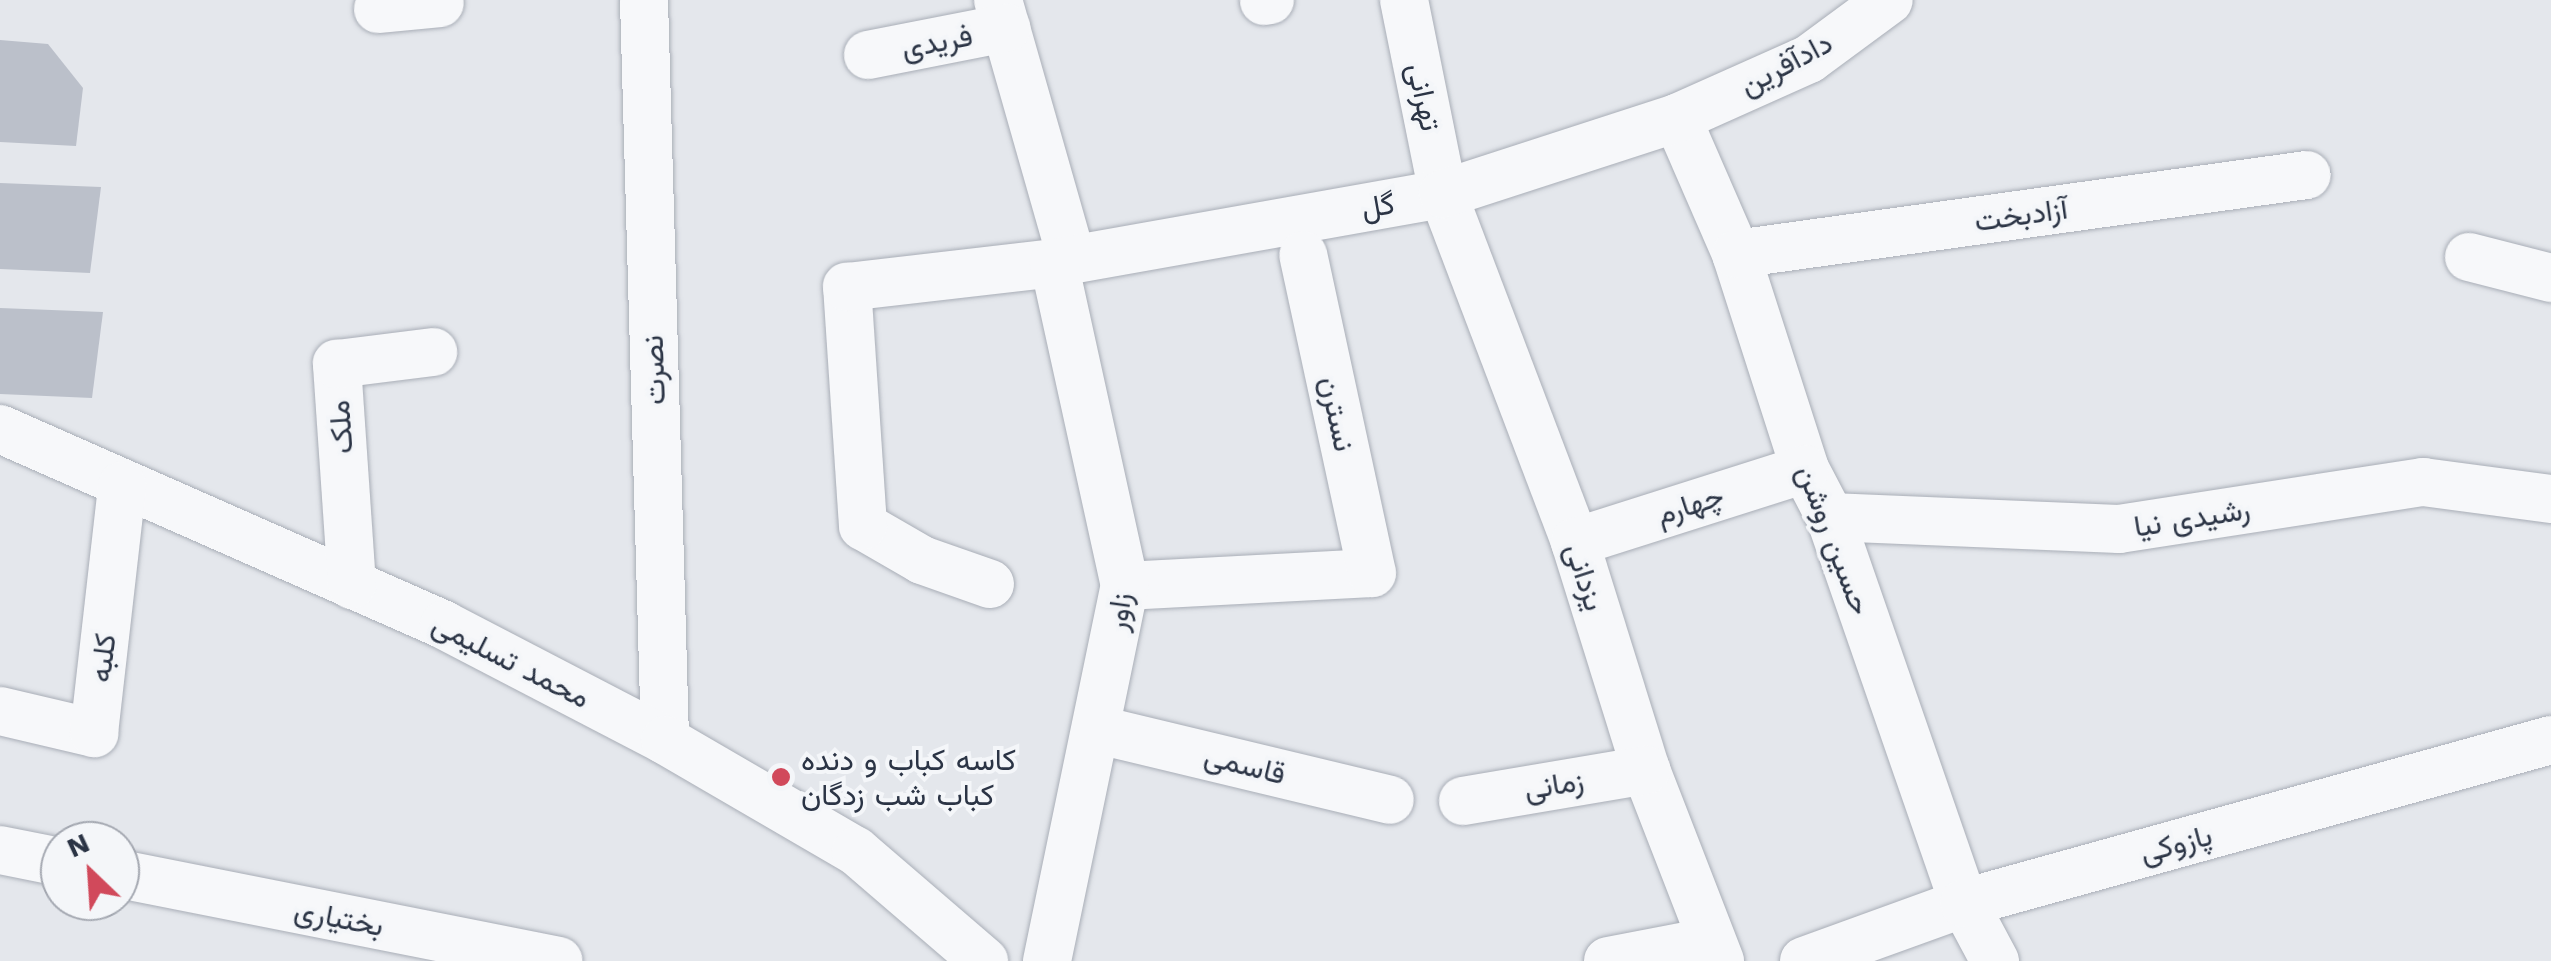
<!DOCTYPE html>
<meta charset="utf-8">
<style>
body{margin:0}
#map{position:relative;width:2551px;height:961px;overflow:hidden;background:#e4e7ec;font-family:"Work Sans",Vazirmatn,sans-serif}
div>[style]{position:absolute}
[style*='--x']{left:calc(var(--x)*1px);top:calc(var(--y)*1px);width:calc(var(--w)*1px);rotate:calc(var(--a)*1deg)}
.building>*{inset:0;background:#bbc0ca}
.roads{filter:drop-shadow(0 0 2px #a9aeb7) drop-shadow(0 0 2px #a9aeb7)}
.minor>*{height:48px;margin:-24px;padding:0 24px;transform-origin:24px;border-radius:24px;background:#f7f8fa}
.dots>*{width:28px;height:28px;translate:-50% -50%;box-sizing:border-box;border:5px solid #f4f6f9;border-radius:50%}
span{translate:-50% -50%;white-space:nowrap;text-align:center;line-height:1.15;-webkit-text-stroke:8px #f4f6f9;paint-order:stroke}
.street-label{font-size:30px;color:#2b3445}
.poi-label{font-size:30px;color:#2b3445}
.left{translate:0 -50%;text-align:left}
.north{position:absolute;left:40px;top:821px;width:100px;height:100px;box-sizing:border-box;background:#f4f6f9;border:2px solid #a4a8b1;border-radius:50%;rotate:335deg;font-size:28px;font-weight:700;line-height:40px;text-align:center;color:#2b3445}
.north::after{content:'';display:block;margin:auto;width:35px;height:45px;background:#d1495b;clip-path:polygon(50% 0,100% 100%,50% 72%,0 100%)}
</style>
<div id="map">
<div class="building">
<i style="clip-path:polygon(0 40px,48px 44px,83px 88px,76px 146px,0 142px)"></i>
<i style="clip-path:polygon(0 183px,101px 187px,90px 273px,0 269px)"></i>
<i style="clip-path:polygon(0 308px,103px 312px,92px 398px,0 394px)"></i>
</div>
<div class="roads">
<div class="minor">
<i style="--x:644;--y:0;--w:740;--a:88.37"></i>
<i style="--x:998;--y:0;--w:270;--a:74.1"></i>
<i style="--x:1404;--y:0;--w:198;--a:78.6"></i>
<i style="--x:1443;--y:194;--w:372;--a:69.2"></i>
<i style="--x:1575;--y:542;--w:239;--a:72.7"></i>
<i style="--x:1646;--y:770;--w:205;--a:68.8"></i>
<i style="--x:1264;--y:1;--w:6;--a:-9"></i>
<i style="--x:378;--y:9;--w:62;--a:-5.5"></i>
<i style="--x:868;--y:55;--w:141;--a:-11.1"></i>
<i style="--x:1677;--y:118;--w:148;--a:66.5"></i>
<i style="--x:1736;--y:254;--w:226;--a:72.2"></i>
<i style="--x:1805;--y:469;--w:54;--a:62.5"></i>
<i style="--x:1830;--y:517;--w:409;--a:70.9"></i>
<i style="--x:1964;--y:903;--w:66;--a:61.9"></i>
<i style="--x:1736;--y:254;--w:576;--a:-7.88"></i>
<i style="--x:2469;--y:257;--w:85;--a:14.4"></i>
<i style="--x:0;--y:429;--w:485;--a:23.8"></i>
<i style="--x:444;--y:625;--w:249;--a:27.5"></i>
<i style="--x:665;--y:740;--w:221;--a:30.2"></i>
<i style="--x:856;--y:851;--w:169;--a:40.7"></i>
<i style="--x:1830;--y:517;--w:289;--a:2.4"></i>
<i style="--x:2119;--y:529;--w:308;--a:-8.8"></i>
<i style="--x:2423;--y:482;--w:129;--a:7.6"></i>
<i style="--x:1575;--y:542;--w:241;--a:-17.6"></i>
<i style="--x:990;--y:584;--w:72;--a:-160.6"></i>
<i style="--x:922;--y:560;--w:68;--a:-150"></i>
<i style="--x:863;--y:526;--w:240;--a:-93.8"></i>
<i style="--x:847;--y:287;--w:208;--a:-6.6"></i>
<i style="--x:1054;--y:263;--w:395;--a:-10.1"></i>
<i style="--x:1443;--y:194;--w:246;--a:-18"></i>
<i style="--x:1677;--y:118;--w:145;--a:-24.1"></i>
<i style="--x:1809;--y:59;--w:99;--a:-36.4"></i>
<i style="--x:352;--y:585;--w:222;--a:-93.9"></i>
<i style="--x:337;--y:364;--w:97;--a:-7.1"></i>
<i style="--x:1125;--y:586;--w:247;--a:-3"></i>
<i style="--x:1372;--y:573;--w:325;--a:-102.2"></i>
<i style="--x:0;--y:711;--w:97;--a:13.2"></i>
<i style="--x:94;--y:733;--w:249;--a:-83.5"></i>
<i style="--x:1099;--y:730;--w:299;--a:13.5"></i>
<i style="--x:1463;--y:801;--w:186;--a:-9.6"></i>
<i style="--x:0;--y:850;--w:61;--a:11.3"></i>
<i style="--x:120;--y:874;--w:447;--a:11.2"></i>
<i style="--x:1047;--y:961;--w:383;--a:-78.3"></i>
<i style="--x:1125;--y:586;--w:331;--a:-102.4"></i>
<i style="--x:1608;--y:961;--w:102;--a:-10.8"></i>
<i style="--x:1804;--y:961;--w:170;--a:-19.9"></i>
<i style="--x:1964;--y:903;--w:609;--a:-15.52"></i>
</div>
</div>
<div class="dots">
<i style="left:781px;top:777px;background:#d1495b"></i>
</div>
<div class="street-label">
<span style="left:937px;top:42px;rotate:-11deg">فریدی</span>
<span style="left:1786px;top:64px;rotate:-28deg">دادآفرین</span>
<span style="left:1424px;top:97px;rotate:78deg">تهرانی</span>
<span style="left:1378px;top:206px;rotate:-10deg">گل</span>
<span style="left:2021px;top:215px;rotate:-8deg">آزادبخت</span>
<span style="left:654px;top:370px;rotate:-92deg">نصرت</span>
<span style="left:1337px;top:414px;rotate:78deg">نسترن</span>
<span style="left:341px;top:427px;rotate:-94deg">ملک</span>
<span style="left:1690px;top:505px;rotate:-18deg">چهارم</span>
<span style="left:2192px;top:518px;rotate:-9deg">رشیدی نیا</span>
<span style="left:1834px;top:540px;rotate:69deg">حسین روشن</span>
<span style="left:1585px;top:577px;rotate:72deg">یزدانی</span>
<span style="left:1119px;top:612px;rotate:-82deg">زاور</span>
<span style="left:103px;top:658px;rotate:-83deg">کلبه</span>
<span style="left:511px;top:661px;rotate:27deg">محمد تسلیمی</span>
<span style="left:1245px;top:765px;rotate:14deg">قاسمی</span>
<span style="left:1554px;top:785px;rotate:-9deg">زمانی</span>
<span style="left:2176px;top:844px;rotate:-15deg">پازوکی</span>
<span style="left:339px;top:918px;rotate:11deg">بختیاری</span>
</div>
<div class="poi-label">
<span class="left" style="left:801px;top:777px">کاسه کباب و دنده<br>کباب شب زدگان</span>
</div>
<div class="north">N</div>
</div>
